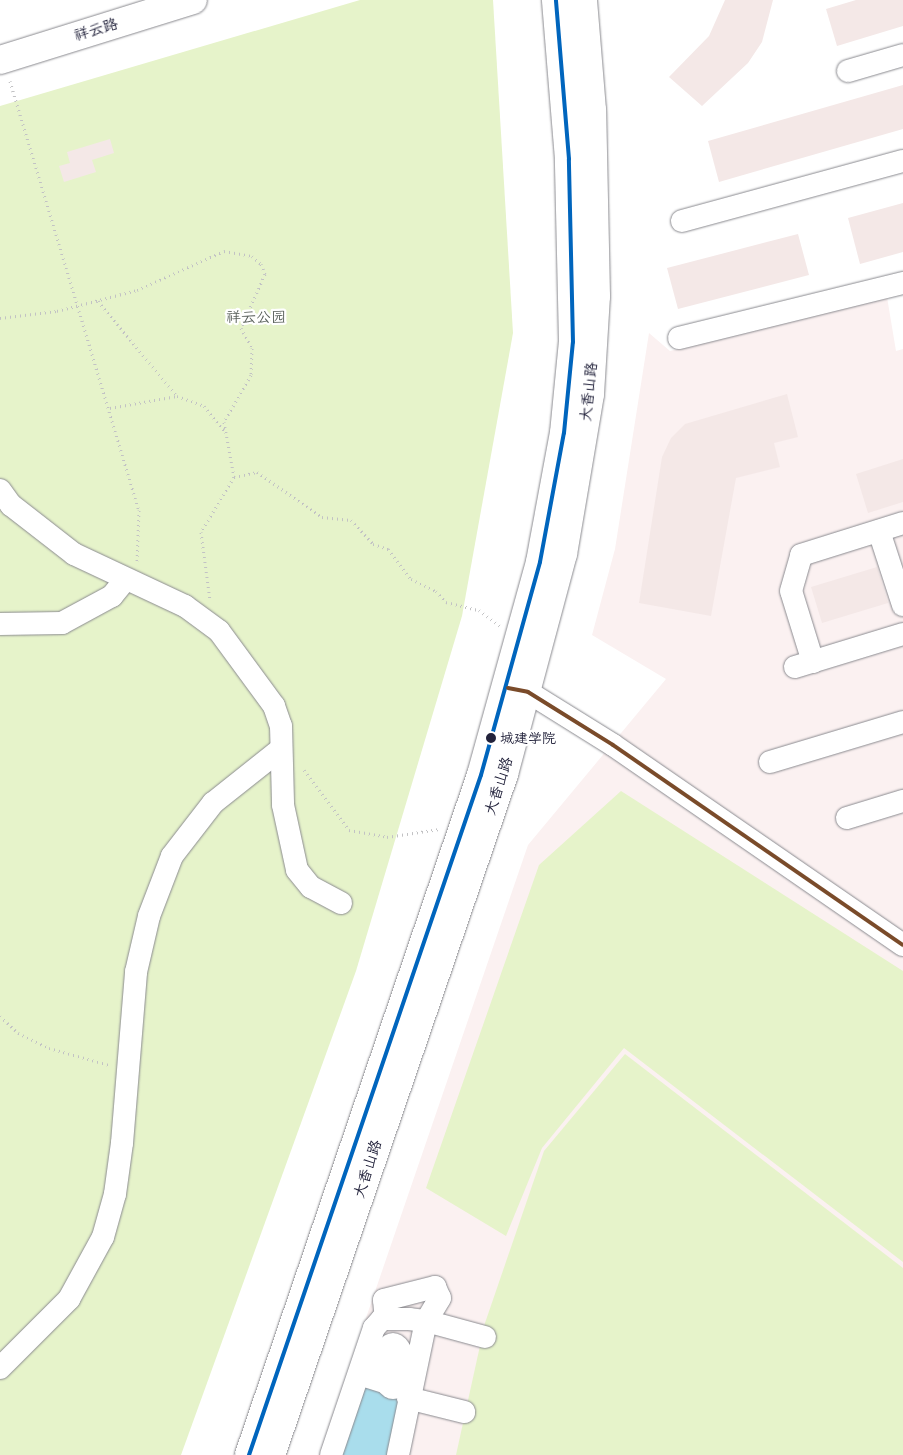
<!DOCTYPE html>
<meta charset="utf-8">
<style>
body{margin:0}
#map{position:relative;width:903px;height:1455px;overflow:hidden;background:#fff;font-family:"Shantell Sans","LXGW WenKai TC",sans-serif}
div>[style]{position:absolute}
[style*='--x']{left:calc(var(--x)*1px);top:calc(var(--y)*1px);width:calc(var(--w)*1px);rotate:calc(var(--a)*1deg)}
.built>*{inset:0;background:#fbf1f1}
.green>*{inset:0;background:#e6f3ca}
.water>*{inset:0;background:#a9ddec}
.building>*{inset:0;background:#f4e8e7}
.path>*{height:3px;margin-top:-1.5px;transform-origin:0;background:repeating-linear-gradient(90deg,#c2c2c4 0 1px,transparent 0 5px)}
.roads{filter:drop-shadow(0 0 1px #8a8a8f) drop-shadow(0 0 1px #8a8a8f)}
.minor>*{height:22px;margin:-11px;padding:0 11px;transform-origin:11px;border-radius:11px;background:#fff}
.minor>.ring{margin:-11px;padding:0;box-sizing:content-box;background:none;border:22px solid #fff;border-radius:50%}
.major>*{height:28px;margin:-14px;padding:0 14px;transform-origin:14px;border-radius:14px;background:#fff}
.bus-1>*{height:4px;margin:-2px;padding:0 2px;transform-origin:2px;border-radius:2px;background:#0065bd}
.bus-2>*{height:4px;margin:-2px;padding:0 2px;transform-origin:2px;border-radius:2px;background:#7a4b2a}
.dots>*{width:14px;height:14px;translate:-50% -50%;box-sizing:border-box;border:2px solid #fff;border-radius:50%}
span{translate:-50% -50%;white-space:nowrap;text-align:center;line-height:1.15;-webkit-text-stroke:4.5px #fff;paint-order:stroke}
.bus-label{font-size:14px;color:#22223b}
.left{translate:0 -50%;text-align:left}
.street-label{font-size:15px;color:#22223b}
.park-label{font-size:15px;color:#575e59}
</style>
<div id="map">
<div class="built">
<i style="clip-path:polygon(887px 297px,896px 351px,903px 349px,903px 1455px,319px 1455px,528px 845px,666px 679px,592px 635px,615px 549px,649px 333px,670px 351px)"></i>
</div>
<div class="green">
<i style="clip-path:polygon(360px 0,493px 0,513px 333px,462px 616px,356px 971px,181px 1455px,0 1455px,0 106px)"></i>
<i style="clip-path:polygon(621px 791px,903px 971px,903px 1262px,624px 1048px,542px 1148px,506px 1236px,426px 1188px,539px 865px)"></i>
<i style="clip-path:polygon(625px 1054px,903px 1268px,903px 1455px,456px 1455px,485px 1323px,544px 1151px)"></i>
</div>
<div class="water">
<i style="clip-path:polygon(362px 1383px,402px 1392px,391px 1455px,338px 1455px)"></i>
</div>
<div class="building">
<i style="clip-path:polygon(725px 0,773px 0,762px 42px,748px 63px,702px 106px,669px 77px,709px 36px)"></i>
<i style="clip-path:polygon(856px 0,903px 0,903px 26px,837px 46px,826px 9px)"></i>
<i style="clip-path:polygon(903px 85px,903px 129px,719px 182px,708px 141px)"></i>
<i style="clip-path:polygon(110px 139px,114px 153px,92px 160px,96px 172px,64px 182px,59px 166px,70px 163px,67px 152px)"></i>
<i style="clip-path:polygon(903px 203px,903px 252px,860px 264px,848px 218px)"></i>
<i style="clip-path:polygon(798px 234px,809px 275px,678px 309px,667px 268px)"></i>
<i style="clip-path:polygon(787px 394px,798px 437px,774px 443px,780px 467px,736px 478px,711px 616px,639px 603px,662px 457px,671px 438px,685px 424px)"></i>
<i style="clip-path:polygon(903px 459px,903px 502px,868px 513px,856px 474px)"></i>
<i style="clip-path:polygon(877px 567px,888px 603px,822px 623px,811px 587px)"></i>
</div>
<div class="path">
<i style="--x:10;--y:81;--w:448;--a:73.3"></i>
<i style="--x:139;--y:510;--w:51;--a:92.2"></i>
<i style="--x:98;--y:301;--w:124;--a:50.3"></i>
<i style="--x:177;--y:396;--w:29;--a:20"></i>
<i style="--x:204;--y:406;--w:33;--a:51"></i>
<i style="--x:0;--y:318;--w:57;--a:-7"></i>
<i style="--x:57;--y:311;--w:83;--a:-14.7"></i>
<i style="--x:137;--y:290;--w:95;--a:-24.1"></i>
<i style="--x:224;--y:251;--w:28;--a:10"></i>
<i style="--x:252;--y:256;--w:12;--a:42"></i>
<i style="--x:261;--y:264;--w:11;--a:68"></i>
<i style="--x:265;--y:274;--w:59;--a:114"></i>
<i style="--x:241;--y:328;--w:23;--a:61"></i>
<i style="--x:252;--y:348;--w:27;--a:92"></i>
<i style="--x:251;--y:375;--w:54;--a:119.9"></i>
<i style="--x:224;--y:422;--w:56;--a:79.7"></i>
<i style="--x:234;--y:477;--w:64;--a:121"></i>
<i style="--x:201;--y:532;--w:69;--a:82.5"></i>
<i style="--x:110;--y:408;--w:68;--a:-10.2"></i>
<i style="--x:234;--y:477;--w:24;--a:-12"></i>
<i style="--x:257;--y:472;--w:79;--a:34.7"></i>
<i style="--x:322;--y:517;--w:29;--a:6"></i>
<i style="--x:351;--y:520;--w:33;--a:47"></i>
<i style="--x:373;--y:544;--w:16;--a:18"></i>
<i style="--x:388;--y:549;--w:38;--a:53"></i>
<i style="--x:411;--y:579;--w:28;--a:26"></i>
<i style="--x:436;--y:591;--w:15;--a:48"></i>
<i style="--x:446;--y:602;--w:34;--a:14"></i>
<i style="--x:479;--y:610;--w:26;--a:37"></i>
<i style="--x:304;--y:770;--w:75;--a:53.1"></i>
<i style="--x:349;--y:830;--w:39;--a:10"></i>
<i style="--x:387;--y:837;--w:53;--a:-8.7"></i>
<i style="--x:0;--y:1016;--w:25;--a:43"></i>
<i style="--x:18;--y:1033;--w:34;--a:26"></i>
<i style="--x:49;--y:1048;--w:62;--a:15.8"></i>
</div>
<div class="roads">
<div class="minor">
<i style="--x:848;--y:71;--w:57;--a:-16.2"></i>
<i style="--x:682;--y:221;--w:229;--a:-15.2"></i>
<i style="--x:679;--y:338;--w:231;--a:-13.8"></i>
<i style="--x:0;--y:490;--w:19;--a:54"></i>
<i style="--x:11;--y:505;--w:80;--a:37.9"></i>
<i style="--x:74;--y:554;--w:123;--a:25.1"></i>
<i style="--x:185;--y:606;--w:42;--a:36.3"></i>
<i style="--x:219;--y:631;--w:93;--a:53.7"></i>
<i style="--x:274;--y:706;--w:21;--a:71"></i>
<i style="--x:281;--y:726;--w:79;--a:88.5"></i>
<i style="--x:283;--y:805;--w:66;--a:77.8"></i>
<i style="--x:297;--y:870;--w:22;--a:51"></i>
<i style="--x:311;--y:887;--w:34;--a:28"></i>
<i style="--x:879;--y:531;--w:78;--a:72"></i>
<i style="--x:0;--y:624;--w:62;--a:-0.9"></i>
<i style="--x:62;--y:623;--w:57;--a:-28.4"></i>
<i style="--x:112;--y:596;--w:19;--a:-51"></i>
<i style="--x:813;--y:662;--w:74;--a:-107.2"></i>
<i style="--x:791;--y:591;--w:37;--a:-74"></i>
<i style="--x:801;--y:555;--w:107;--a:-17.4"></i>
<i style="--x:795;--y:667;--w:113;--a:-17"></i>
<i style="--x:509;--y:688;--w:19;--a:12"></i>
<i style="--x:528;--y:692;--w:100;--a:31.9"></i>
<i style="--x:613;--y:745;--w:352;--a:34.6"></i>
<i style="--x:770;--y:762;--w:139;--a:-16.7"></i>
<i style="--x:847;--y:818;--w:59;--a:-16.9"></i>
<i style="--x:386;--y:1319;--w:19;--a:-96"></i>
<i style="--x:384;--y:1300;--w:53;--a:-14.3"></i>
<i style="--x:435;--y:1287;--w:12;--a:66"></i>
<i style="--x:440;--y:1298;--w:27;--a:121"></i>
<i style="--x:426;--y:1321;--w:61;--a:15.2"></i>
<i class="ring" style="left:382px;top:1344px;width:-4px;height:-4px"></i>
<i style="--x:0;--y:1368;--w:98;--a:-45"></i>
<i style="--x:69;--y:1299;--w:71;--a:-61.3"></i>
<i style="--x:103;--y:1237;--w:45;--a:-74.4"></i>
<i style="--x:115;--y:1194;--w:51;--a:-82.2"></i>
<i style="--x:122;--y:1143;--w:172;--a:-85.3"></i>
<i style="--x:136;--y:972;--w:57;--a:-76.9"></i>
<i style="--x:149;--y:916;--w:64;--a:-69"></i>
<i style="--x:172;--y:856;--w:67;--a:-52.3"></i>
<i style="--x:213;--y:803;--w:87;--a:-38.5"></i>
<i style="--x:359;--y:1374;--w:52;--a:17.7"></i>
<i style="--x:408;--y:1398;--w:58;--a:14"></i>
<i style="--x:331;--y:1455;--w:134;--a:-71.3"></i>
<i style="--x:374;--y:1328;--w:12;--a:-48"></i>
<i style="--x:382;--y:1319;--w:27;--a:0"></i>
<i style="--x:409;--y:1319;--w:17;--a:7"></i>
<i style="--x:426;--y:1321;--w:137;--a:101.8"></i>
</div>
<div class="major">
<i style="--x:0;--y:60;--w:202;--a:-17.3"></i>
<i style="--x:249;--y:1455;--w:718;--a:-71.16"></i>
<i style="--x:481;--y:775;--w:221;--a:-74.5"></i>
<i style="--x:540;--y:562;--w:131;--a:-79.5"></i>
<i style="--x:564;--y:433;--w:91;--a:-84.4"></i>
<i style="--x:573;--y:342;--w:183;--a:-91.3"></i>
<i style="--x:569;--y:159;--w:160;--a:-94.7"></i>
<i style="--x:271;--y:1455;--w:720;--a:-71.11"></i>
<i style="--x:504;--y:774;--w:228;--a:-75"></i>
<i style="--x:563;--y:554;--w:162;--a:-80.4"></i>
<i style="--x:590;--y:394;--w:98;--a:-86.5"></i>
<i style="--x:596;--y:296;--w:186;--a:-91.2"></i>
<i style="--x:592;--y:110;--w:110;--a:-94.7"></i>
</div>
</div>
<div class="bus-1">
<i style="--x:249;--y:1455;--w:718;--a:-71.16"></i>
<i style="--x:481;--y:775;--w:221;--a:-74.5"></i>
<i style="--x:540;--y:562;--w:131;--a:-79.5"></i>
<i style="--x:564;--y:433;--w:91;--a:-84.4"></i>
<i style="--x:573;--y:342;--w:183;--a:-91.3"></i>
<i style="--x:569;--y:159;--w:160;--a:-94.7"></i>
</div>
<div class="bus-2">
<i style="--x:508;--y:688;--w:20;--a:11"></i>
<i style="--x:528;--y:692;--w:100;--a:31.9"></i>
<i style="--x:613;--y:745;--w:352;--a:34.6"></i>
</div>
<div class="dots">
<i style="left:491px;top:738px;background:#22223b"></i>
</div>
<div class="bus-label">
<span class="left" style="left:500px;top:738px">城建学院</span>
</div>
<div class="street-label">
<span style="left:96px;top:30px;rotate:-17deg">祥云路</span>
<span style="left:589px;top:392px;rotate:-84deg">大香山路</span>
<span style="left:499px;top:786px;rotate:-72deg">大香山路</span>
<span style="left:368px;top:1169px;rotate:-72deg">大香山路</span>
</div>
<div class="park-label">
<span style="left:256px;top:318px">祥云公园</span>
</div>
</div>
